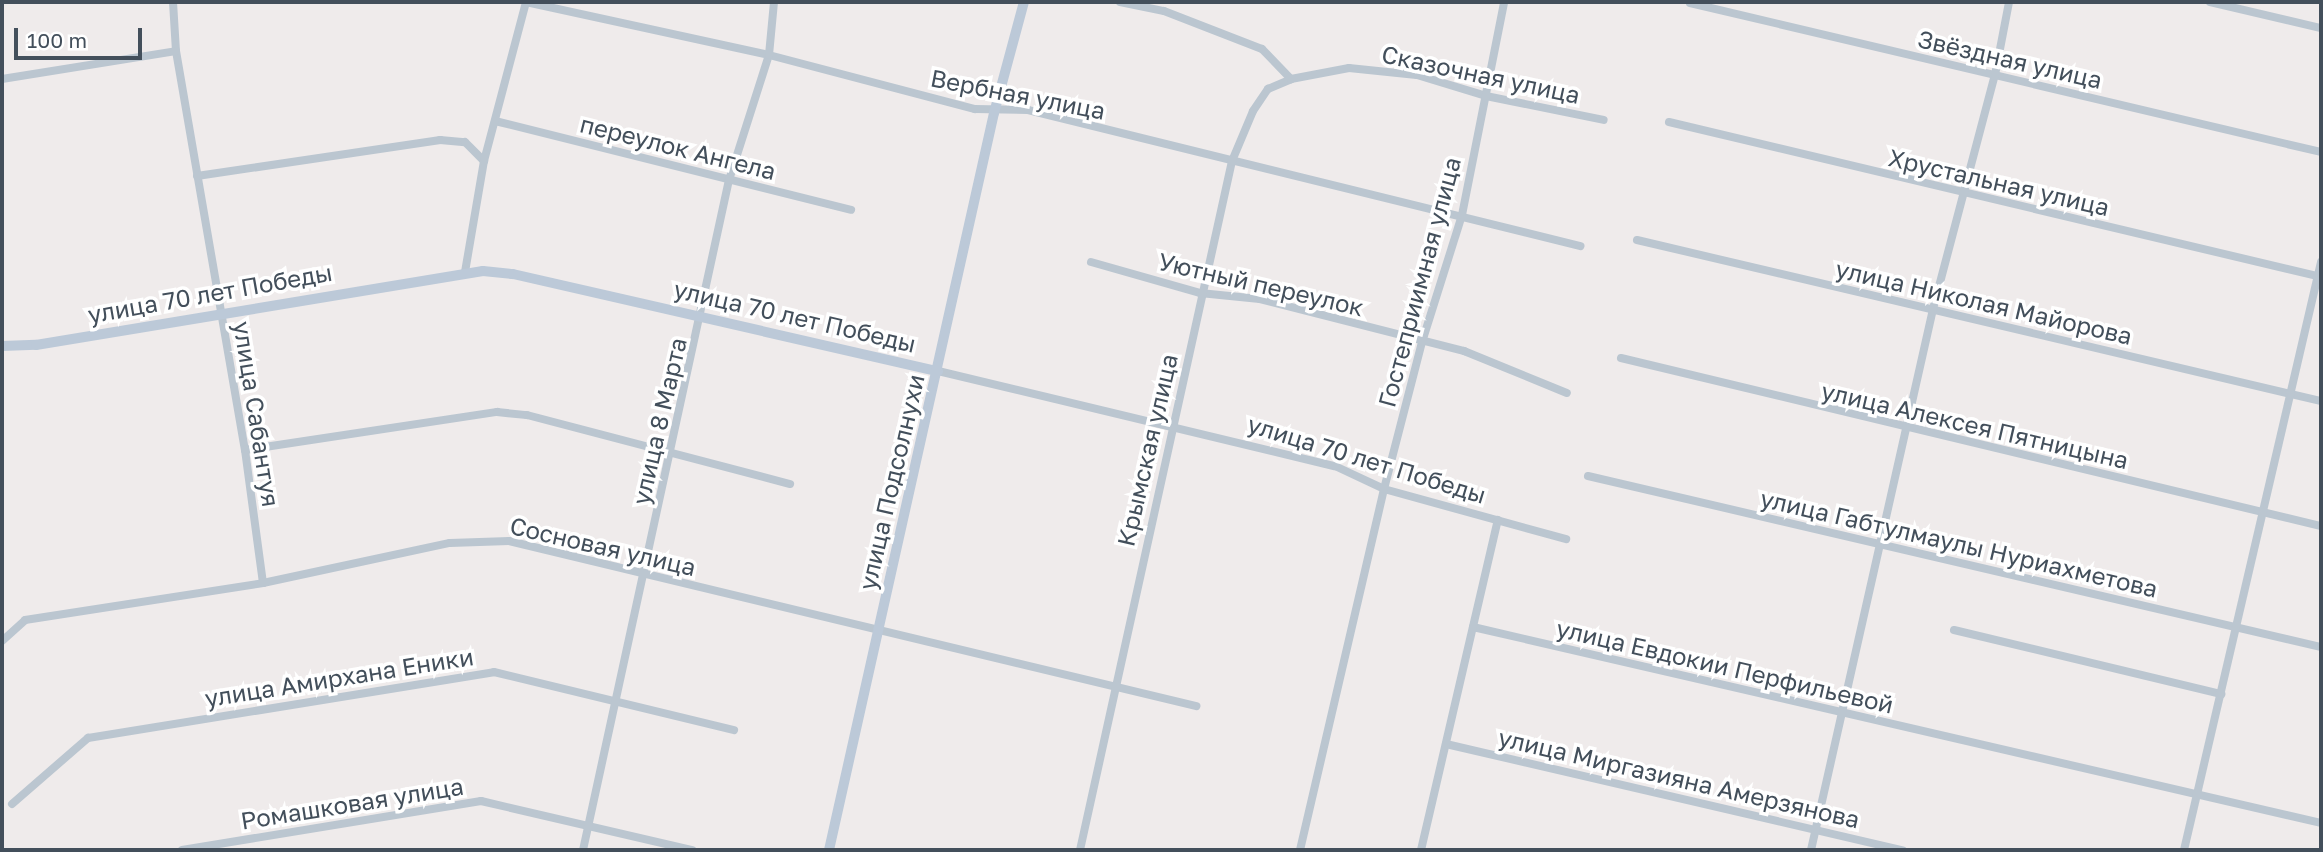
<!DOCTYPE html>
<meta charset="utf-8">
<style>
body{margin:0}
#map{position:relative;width:2323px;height:852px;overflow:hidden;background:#efebeb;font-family:"Golos Text",sans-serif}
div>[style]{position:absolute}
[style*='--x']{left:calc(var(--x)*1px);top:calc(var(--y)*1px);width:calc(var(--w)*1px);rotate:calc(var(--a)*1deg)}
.street>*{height:8px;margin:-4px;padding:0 4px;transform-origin:4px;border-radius:4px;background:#bbc6d0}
.secondary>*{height:10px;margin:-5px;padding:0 5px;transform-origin:5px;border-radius:5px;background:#bcc9d8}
span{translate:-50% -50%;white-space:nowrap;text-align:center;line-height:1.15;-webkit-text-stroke:7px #fff;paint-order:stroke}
.street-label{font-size:24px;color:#434f5b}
.frame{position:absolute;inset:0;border:4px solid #434f5b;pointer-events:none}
.scale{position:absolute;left:14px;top:28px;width:128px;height:32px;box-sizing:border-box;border:4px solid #434f5b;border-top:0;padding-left:9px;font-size:21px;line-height:24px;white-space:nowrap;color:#434f5b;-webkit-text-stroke:5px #fff;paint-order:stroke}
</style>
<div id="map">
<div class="street">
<i style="--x:173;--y:2;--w:49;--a:86.5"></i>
<i style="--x:176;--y:51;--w:405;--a:80.2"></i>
<i style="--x:245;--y:450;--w:134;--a:82.3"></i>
<i style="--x:526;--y:2;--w:249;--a:12.3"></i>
<i style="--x:769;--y:55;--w:213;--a:14.7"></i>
<i style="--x:975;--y:109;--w:53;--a:1.1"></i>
<i style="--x:1028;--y:110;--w:569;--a:13.84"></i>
<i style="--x:1120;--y:2;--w:45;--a:11.6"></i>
<i style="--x:1164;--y:11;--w:105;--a:21.2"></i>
<i style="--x:1262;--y:49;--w:42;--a:46"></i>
<i style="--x:2210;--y:2;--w:114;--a:13.2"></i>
<i style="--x:1690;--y:3;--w:648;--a:13.29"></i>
<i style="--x:2;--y:79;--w:176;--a:-9.1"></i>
<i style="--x:495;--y:121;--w:367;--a:14"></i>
<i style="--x:1669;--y:122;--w:670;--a:13.37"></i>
<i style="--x:197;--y:176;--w:246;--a:-8.4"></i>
<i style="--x:440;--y:140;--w:25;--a:5"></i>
<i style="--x:465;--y:142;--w:27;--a:45"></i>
<i style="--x:1637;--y:240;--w:703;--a:13.25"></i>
<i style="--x:1091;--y:262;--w:113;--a:15.9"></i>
<i style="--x:1200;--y:293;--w:60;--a:5.7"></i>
<i style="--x:1260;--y:299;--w:211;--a:14.3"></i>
<i style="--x:1464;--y:351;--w:111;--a:22.2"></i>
<i style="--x:465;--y:272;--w:113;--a:-80.3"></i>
<i style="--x:484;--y:161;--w:164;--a:-75.2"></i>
<i style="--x:1621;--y:358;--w:720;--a:13.5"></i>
<i style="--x:938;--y:371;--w:408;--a:13.5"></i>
<i style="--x:1335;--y:466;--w:54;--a:25.1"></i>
<i style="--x:1384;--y:489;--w:189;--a:15.4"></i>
<i style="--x:245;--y:450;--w:255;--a:-8.6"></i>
<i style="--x:497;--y:412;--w:30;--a:6"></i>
<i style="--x:527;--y:415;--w:272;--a:14.7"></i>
<i style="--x:1588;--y:476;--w:753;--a:13.13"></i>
<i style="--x:1473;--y:627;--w:870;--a:13.01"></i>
<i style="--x:1954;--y:630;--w:275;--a:13.5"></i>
<i style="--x:2;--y:641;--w:31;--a:-42"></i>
<i style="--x:25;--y:620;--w:241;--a:-8.8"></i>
<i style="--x:263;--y:583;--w:191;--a:-12.1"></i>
<i style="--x:450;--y:543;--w:59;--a:-1.9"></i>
<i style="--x:509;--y:541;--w:707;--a:13.51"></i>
<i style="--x:1446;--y:744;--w:469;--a:13.1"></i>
<i style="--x:12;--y:804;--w:101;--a:-41"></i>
<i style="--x:88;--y:738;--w:411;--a:-9.2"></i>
<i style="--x:494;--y:672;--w:247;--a:13.6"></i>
<i style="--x:182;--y:850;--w:303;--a:-9.3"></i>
<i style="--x:481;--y:801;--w:217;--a:13.1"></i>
<i style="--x:583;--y:850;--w:686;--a:-77.71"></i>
<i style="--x:729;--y:180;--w:131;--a:-72.3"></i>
<i style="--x:769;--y:55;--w:53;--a:-84.6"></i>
<i style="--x:1080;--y:850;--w:706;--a:-77.56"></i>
<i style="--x:1232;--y:161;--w:54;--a:-67.2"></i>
<i style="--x:1253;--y:111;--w:27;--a:-56"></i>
<i style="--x:1268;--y:89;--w:25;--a:-23"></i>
<i style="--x:1291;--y:79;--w:59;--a:-10.7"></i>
<i style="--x:1349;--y:68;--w:68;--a:5.9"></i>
<i style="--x:1417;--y:75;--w:72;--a:16.9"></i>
<i style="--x:1486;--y:96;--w:120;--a:11.5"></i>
<i style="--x:1300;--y:850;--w:371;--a:-76.9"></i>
<i style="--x:1384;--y:489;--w:152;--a:-75.5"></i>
<i style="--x:1422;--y:342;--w:133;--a:-72.5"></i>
<i style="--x:1462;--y:215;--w:217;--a:-78.8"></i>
<i style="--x:1421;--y:850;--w:339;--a:-76.9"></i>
<i style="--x:1811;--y:850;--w:555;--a:-77.29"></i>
<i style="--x:1933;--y:309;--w:242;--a:-75.2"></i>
<i style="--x:1995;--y:75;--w:74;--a:-79.1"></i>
<i style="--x:2184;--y:850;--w:604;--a:-76.88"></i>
</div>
<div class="secondary">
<i style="--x:2;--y:346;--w:34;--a:-2"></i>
<i style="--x:36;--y:345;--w:453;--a:-9.4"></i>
<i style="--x:483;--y:271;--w:30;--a:6"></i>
<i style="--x:513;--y:274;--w:436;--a:12.9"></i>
<i style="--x:829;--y:850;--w:755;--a:-77.38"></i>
<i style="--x:994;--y:113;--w:115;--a:-74.9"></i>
</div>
<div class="street-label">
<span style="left:2010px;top:59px;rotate:13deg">Звёздная улица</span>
<span style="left:1481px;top:74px;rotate:12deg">Сказочная улица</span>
<span style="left:1018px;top:94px;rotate:11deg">Вербная улица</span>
<span style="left:678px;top:147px;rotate:14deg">переулок Ангела</span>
<span style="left:1999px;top:182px;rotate:13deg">Хрустальная улица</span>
<span style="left:1419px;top:282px;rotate:-75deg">Гостеприимная улица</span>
<span style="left:1261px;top:284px;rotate:13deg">Уютный переулок</span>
<span style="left:210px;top:293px;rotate:-10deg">улица 70 лет Победы</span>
<span style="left:1984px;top:302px;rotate:13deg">улица Николая Майорова</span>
<span style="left:795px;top:316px;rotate:13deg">улица 70 лет Победы</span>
<span style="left:257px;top:414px;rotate:81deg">улица Сабантуя</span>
<span style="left:659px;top:421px;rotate:-77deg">улица 8 Марта</span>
<span style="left:1975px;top:425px;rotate:13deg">улица Алексея Пятницына</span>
<span style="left:1147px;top:450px;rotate:-77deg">Крымская улица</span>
<span style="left:1367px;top:459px;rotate:17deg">улица 70 лет Победы</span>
<span style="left:891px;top:482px;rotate:-77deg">улица Подсолнухи</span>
<span style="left:1959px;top:543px;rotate:13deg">улица Габтулмаулы Нуриахметова</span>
<span style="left:603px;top:546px;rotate:13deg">Сосновая улица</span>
<span style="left:1725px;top:666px;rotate:13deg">улица Евдокии Перфильевой</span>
<span style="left:339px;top:677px;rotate:-9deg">улица Амирхана Еники</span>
<span style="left:1679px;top:778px;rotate:13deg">улица Миргазияна Амерзянова</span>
<span style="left:352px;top:803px;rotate:-9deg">Ромашковая улица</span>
</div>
<div class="frame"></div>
<div class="scale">100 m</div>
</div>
